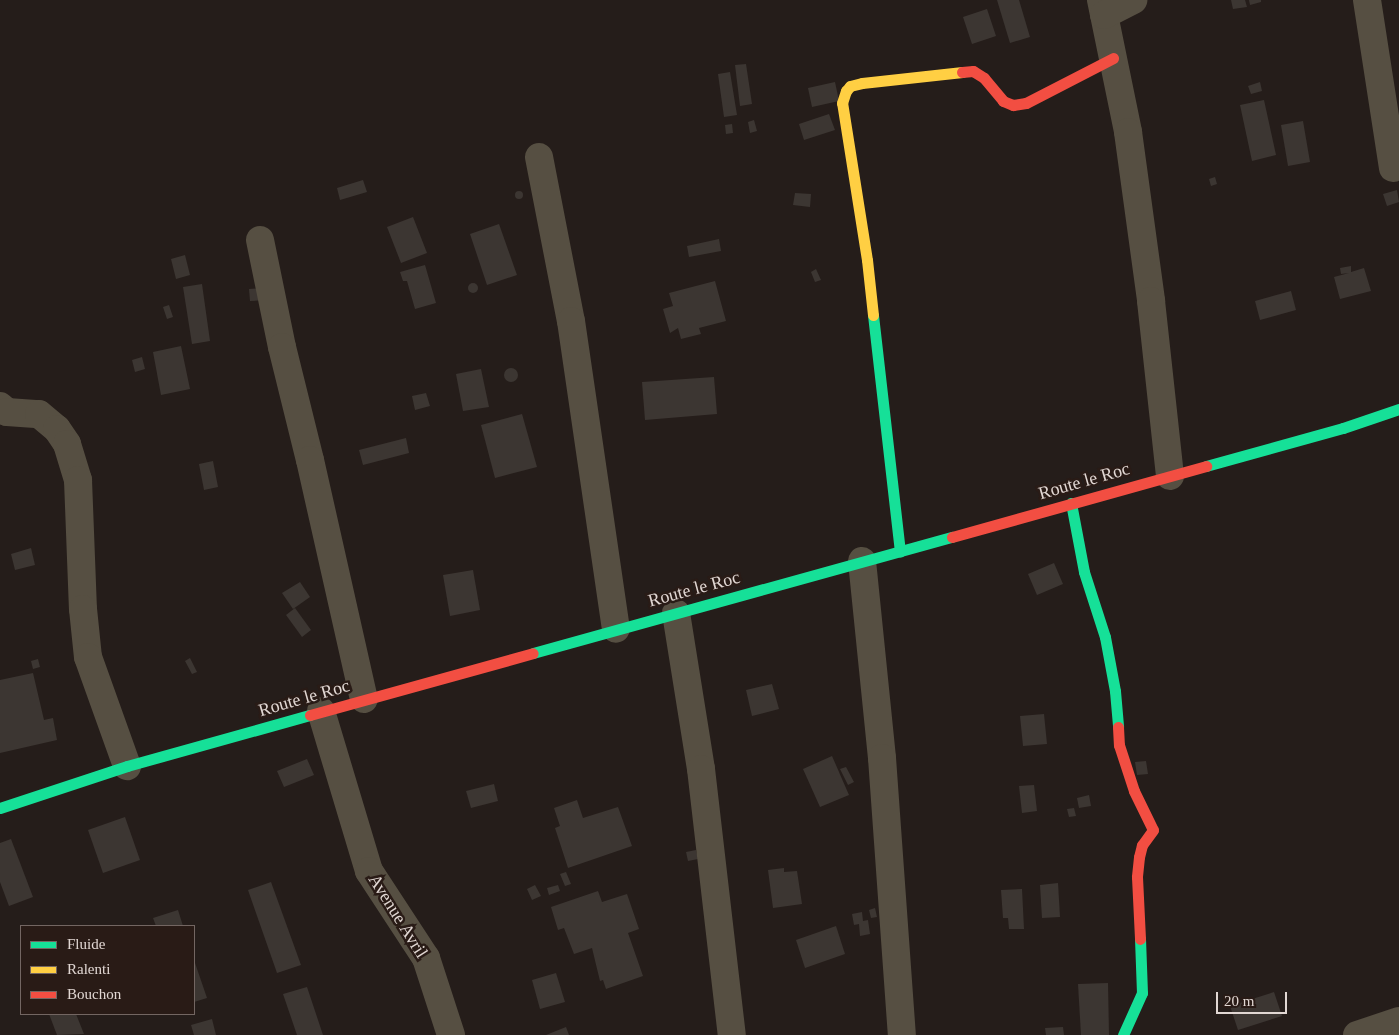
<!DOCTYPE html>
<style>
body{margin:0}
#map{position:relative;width:1399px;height:1035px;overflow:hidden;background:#251d1a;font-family:Georgia,serif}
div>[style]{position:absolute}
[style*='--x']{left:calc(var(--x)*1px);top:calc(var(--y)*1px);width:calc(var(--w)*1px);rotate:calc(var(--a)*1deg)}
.building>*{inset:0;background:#3c3632}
.round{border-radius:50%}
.street>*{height:28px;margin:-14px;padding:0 14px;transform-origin:14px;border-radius:14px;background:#564f42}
.fast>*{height:11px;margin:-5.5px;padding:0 5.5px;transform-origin:5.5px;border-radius:5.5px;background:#16e098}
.slow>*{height:11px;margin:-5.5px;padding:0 5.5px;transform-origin:5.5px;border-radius:5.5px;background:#ffcf43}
.jam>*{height:11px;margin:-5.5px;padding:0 5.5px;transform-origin:5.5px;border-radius:5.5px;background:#f24e42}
span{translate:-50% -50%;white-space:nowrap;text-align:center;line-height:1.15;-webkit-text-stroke:5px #291b16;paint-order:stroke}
.street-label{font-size:18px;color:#e1d7d3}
.legend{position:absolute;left:20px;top:925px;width:175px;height:90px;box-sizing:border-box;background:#291b16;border:1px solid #736662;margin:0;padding:6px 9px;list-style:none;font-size:15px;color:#e1d7d3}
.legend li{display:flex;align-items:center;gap:10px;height:25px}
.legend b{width:25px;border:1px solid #736662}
.scale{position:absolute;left:1216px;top:992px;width:71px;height:22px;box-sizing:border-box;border:2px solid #e1d7d3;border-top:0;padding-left:6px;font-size:15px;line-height:18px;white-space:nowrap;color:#e1d7d3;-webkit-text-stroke:4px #291b16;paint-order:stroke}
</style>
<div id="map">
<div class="building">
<i style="clip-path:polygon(997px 0,1019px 0,1030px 37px,1010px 43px)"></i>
<i style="clip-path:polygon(1231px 0,1245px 0,1247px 7px,1233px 9px)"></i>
<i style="clip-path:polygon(1249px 0,1261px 0,1261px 2px,1250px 5px)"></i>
<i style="clip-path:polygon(987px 9px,996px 36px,972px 44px,963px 17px)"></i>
<i style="clip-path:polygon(746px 64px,752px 104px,740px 106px,735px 65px)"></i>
<i style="clip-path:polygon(730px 72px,737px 115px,724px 117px,718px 74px)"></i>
<i style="clip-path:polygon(835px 82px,839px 101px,812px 107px,808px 88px)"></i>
<i style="clip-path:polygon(1260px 82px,1262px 91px,1251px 94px,1248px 86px)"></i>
<i style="clip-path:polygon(1264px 100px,1276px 155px,1252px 161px,1240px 105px)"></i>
<i style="clip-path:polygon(829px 114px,835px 130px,804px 140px,799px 124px)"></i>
<i style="clip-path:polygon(754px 120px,757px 131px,750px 133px,748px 122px)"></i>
<i style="clip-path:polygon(1303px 121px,1310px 162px,1288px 166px,1281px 125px)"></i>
<i style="clip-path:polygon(732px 124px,733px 133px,726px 134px,725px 125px)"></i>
<i style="clip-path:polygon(1215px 177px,1217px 184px,1211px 186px,1209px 179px)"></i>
<i style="clip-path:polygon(363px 180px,367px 192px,340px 200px,337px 188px)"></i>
<i style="clip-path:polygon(1397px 190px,1399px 202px,1387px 206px,1383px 194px)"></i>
<i class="round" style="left:515px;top:191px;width:8px;height:8px"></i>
<i style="clip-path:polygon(795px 193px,811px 194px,810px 207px,793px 205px)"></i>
<i style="clip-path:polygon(413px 217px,427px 253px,401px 263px,387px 227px)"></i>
<i style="clip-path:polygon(499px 224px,517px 275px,487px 285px,470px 234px)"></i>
<i style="clip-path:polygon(719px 239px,721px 251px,689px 257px,687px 246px)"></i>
<i style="clip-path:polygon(185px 255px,190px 275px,176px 279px,171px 259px)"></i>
<i style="clip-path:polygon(425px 265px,436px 303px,415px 309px,407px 281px,403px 281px,400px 272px)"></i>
<i style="clip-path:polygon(1351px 266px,1351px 272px,1364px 268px,1371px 291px,1340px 299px,1334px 277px,1349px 273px,1341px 274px,1340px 268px)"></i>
<i style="clip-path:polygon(816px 269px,821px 280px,815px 282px,811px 272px)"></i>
<i style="clip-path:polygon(715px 281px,726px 321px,699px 328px,701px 334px,681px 339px,678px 328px,670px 333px,663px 309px,673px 306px,669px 293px)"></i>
<i class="round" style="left:468px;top:283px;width:10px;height:10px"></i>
<i style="clip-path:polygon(202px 284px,210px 341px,192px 344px,183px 287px)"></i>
<i style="clip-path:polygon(265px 288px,266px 300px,250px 301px,249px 289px)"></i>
<i style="clip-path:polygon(1291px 291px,1296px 310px,1260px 320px,1255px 301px)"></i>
<i style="clip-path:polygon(169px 305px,173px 317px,167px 319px,163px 307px)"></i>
<i style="clip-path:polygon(181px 346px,190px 389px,161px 395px,153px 352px)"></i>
<i style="clip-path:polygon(142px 357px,145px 369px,135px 372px,132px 360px)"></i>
<i class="round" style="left:504px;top:368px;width:14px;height:14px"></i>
<i style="clip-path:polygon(481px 369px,489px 407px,463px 411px,456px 374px)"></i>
<i style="clip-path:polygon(714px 377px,717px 414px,645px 420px,642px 382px)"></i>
<i style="clip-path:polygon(426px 393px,430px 406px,415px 410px,412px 396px)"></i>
<i style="clip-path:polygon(522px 414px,537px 467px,495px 478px,481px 425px)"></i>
<i style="clip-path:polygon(406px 438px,409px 453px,363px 465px,359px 450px)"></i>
<i style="clip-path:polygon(213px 461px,218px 487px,204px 490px,199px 464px)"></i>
<i style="clip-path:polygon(31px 548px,35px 565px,15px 570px,11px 554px)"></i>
<i style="clip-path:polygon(1054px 563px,1063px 584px,1037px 595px,1028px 574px)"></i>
<i style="clip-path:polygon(473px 570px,480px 610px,450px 616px,443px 575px)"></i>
<i style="clip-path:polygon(300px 582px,310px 597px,293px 609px,282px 593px)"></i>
<i style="clip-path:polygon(295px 608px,311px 630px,302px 637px,286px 615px)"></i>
<i style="clip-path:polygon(190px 658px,197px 672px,192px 674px,185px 661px)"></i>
<i style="clip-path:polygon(38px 659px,40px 667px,33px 669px,31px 661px)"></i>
<i style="clip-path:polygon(33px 673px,44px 720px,53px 718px,57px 740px,0 753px,0 680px)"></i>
<i style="clip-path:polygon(772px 684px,779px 709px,752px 716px,746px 690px)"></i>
<i style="clip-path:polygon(1044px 714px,1047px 744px,1023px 746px,1020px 716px)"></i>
<i style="clip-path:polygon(832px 756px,849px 795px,820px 807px,803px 769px)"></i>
<i style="clip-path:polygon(307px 759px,314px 775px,284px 787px,277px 771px)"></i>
<i style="clip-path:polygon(1146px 761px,1148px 774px,1137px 775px,1135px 762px)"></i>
<i style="clip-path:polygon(846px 767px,854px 782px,848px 785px,840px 769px)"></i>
<i style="clip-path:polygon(494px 784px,498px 801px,471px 808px,466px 791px)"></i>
<i style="clip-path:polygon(1034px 785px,1037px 811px,1022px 813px,1019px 786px)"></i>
<i style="clip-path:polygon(1089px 795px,1091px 806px,1079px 808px,1077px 798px)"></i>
<i style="clip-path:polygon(577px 800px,583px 818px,618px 807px,632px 846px,568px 868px,555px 828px,560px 826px,554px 808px)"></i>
<i style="clip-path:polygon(1074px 808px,1076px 816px,1069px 817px,1067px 809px)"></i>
<i style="clip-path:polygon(125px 817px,140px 860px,103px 873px,88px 830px)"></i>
<i style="clip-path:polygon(11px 839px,33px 897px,9px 906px,0 882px,0 843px)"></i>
<i style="clip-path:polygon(696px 850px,698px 859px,688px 861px,686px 852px)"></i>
<i style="clip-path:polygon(784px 868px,784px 872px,797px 871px,802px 904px,773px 908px,768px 870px)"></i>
<i style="clip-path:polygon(566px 872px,571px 884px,565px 886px,560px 874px)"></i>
<i style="clip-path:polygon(271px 882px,301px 965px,277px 973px,248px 890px)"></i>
<i style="clip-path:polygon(1058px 883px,1060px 917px,1042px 918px,1040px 885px)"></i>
<i style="clip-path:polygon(535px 885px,541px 896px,532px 900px,527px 889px)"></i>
<i style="clip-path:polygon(558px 885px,560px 891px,549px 895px,547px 888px)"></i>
<i style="clip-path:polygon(1022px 889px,1024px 929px,1009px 929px,1008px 918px,1003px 918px,1001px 890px)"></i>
<i style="clip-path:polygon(598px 891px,602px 902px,627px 894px,639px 929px,628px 933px,643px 976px,606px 989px,603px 980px,600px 981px,592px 948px,574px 954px,564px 928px,558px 930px,551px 907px)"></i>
<i style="clip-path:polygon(875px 908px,877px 917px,871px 918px,869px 910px)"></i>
<i style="clip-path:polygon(178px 910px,183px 926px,156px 926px,153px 918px)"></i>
<i style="clip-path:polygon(862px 912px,863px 921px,868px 920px,870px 934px,860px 936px,859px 924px,854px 925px,852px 914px)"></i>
<i style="clip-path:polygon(836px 926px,845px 954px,805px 968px,796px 940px)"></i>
<i style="clip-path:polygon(194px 960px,207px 998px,194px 1002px)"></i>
<i style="clip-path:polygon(556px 973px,565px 1002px,540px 1009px,532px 980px)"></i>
<i style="clip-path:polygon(1108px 983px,1109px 1035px,1081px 1035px,1078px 984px)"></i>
<i style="clip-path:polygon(307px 987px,323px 1035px,297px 1035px,283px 994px)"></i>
<i style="clip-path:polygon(1274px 992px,1282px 1016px,1238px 1030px,1230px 1006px)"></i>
<i style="clip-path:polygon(49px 1014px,76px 1014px,84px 1034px,57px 1035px)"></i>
<i style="clip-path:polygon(212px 1019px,216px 1035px,194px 1035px,191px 1025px)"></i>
<i style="clip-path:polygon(566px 1027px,569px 1035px,546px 1035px)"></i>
<i style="clip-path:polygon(1063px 1027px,1064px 1035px,1046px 1035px,1045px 1028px)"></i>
</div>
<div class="street">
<i style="--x:1101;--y:0;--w:135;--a:78.4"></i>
<i style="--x:1128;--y:132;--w:171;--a:82.2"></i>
<i style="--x:1151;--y:301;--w:176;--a:83.8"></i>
<i style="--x:1367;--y:0;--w:170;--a:81.2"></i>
<i style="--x:1104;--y:15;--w:33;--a:-27"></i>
<i style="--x:539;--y:157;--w:167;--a:79"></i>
<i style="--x:571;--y:321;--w:311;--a:81.7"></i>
<i style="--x:260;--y:240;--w:109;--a:78.4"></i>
<i style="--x:282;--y:347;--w:116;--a:76.1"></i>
<i style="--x:310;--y:460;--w:245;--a:77.3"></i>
<i style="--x:0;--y:406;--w:9;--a:41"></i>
<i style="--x:7;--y:412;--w:32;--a:4"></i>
<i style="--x:39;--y:414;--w:23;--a:40"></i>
<i style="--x:57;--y:429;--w:18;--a:56"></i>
<i style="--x:67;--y:444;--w:38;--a:73"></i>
<i style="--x:78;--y:480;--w:129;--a:87.8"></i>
<i style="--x:83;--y:609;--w:48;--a:84.1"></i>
<i style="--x:88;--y:657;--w:116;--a:70.3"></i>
<i style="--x:862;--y:561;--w:198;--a:84.2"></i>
<i style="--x:882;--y:758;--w:278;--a:85.9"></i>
<i style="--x:676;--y:613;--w:158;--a:80.9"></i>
<i style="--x:701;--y:769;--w:268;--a:83.4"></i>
<i style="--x:321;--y:711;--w:167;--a:73.3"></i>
<i style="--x:369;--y:871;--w:104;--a:56.8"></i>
<i style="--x:426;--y:958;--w:81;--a:72"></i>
<i style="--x:1357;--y:1035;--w:44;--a:-18.4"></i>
</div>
<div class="fast">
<i style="--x:873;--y:315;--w:238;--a:83.5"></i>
<i style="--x:1206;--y:466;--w:142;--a:-15.5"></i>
<i style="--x:1343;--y:428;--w:59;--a:-18.7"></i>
<i style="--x:1071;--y:503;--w:70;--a:79.3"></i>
<i style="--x:1084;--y:572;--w:68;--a:72.1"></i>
<i style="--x:1105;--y:637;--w:55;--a:79.5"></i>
<i style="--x:1115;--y:691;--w:36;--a:85"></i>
<i style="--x:533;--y:653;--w:435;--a:-15.5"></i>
<i style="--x:0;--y:808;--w:134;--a:-18.3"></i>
<i style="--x:127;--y:766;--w:190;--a:-15.6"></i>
<i style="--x:1123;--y:1035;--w:46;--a:-65.7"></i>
<i style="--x:1142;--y:993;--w:54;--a:-92.1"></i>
</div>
<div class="slow">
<i style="--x:873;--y:315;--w:55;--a:-96.2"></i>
<i style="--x:867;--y:260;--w:159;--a:-99"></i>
<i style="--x:842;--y:103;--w:13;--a:-72"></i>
<i style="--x:846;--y:91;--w:6;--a:-51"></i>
<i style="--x:850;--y:86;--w:12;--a:-14"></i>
<i style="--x:862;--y:83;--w:101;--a:-6.3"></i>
</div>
<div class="jam">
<i style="--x:962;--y:72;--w:11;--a:-5"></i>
<i style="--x:973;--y:71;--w:13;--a:32"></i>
<i style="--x:984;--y:78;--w:30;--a:50"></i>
<i style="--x:1003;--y:101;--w:11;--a:22"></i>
<i style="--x:1013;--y:105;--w:13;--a:-9"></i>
<i style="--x:1026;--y:103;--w:98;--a:-27.3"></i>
<i style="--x:952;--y:537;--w:264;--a:-15.6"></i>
<i style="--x:310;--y:715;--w:231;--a:-15.5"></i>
<i style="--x:1118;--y:727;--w:18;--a:87"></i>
<i style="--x:1119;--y:745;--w:48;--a:71.9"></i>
<i style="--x:1134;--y:791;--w:43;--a:64"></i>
<i style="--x:1153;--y:830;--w:19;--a:126"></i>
<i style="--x:1142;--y:845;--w:12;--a:104"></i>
<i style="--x:1139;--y:857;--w:20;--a:96"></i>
<i style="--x:1137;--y:877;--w:62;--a:87.2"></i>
</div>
<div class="street-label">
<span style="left:1084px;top:481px;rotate:-16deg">Route le Roc</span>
<span style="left:694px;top:589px;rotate:-15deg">Route le Roc</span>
<span style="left:304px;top:698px;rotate:-16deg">Route le Roc</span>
<span style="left:398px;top:916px;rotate:58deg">Avenue Avril</span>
</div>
<ul class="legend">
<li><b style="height:6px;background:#16e098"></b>Fluide</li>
<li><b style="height:6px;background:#ffcf43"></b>Ralenti</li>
<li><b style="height:6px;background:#f24e42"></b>Bouchon</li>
</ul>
<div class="scale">20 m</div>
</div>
